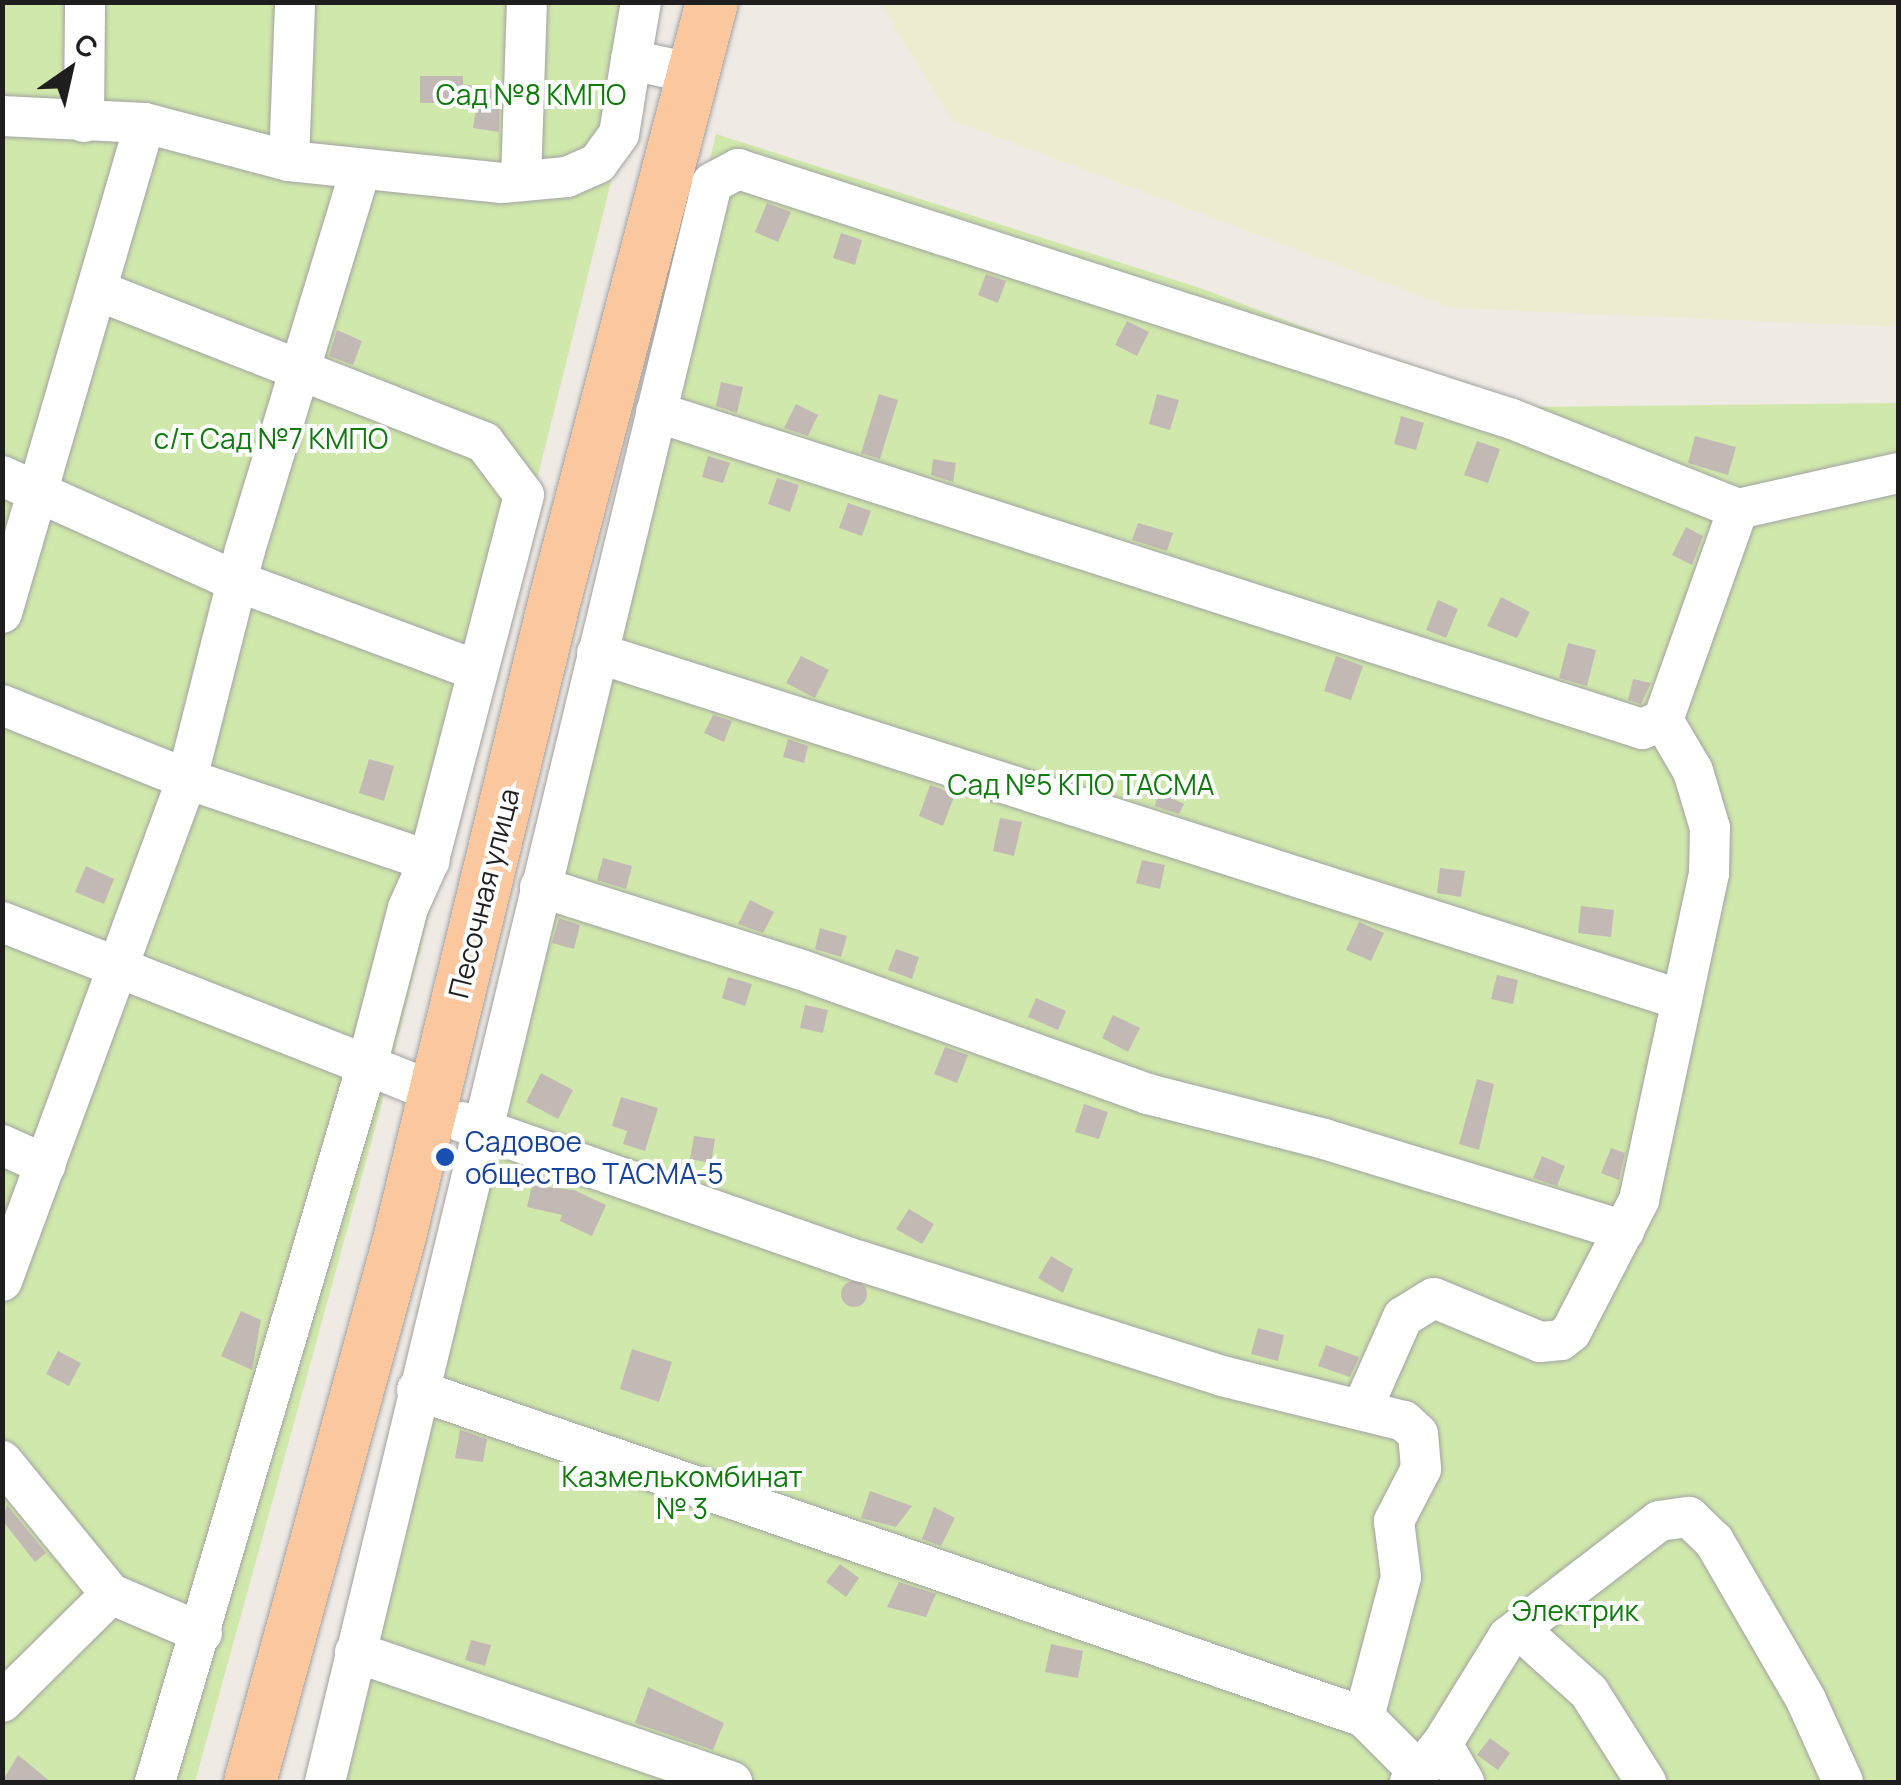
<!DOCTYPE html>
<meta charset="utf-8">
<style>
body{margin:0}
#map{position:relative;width:1901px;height:1785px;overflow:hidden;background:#efeae4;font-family:Manrope,sans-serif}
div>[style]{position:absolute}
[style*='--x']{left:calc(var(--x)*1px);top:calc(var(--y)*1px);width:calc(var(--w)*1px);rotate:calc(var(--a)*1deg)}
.farmland>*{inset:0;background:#edecd0}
.grass>*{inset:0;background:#d0e8ab}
.building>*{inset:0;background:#c3b9b4}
.round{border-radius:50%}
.roads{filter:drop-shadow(0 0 2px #a2a2a2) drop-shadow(0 0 2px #a2a2a2)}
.minor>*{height:40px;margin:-20px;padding:0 20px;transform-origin:20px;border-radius:20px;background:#fff}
.major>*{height:52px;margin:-26px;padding:0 26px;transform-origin:26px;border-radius:26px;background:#fac79e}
.dots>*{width:28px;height:28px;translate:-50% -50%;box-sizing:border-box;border:5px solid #fff;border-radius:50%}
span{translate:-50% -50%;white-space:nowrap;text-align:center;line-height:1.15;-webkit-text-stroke:8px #fff;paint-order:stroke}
.park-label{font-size:28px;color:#117a0e}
.street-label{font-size:28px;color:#1e1e1e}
.transit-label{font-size:28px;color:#164399}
.left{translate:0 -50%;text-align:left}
.frame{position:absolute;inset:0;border:5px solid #1e1e1e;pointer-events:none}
.north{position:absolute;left:20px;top:20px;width:100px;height:100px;-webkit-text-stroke:8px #fff;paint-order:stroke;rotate:34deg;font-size:28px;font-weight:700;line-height:40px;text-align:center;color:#1e1e1e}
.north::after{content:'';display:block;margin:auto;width:35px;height:45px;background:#1e1e1e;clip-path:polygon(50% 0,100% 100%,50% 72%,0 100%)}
</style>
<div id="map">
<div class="farmland">
<i style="clip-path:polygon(880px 3px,1898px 3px,1898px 327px,1452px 308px,952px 120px)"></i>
</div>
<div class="grass">
<i style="clip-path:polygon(3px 3px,644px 3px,609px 190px,378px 1118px,195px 1782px,3px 1782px)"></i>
<i style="clip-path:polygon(716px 134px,1200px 288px,1514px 407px,1898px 403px,1898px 1782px,313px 1782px)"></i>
</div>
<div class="building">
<i style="clip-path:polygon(420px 76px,463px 76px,463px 84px,500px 90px,499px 132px,473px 128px,477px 103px,420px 103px)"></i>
<i style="clip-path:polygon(767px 203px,791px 212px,778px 242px,755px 232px)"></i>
<i style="clip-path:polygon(841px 233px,862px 240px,855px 265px,833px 258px)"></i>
<i style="clip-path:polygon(986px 274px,1006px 281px,998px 303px,978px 295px)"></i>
<i style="clip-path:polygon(1127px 321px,1149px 332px,1137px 356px,1115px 345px)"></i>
<i style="clip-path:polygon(337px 330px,362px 341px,353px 365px,329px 356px)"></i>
<i style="clip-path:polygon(721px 382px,743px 387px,737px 413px,716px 406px)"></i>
<i style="clip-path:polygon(879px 394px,898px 400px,880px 459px,861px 453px)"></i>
<i style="clip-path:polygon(1157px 394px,1179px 400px,1170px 430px,1149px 424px)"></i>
<i style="clip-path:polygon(796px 404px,818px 415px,808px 436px,784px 428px)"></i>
<i style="clip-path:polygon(1401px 416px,1424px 423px,1416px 450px,1394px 444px)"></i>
<i style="clip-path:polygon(1695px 436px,1736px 447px,1728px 475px,1688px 463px)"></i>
<i style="clip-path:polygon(1477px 441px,1500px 449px,1488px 483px,1464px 475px)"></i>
<i style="clip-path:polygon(708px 456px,730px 463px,723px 483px,702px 477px)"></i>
<i style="clip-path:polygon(933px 459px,956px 463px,953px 482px,931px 475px)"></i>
<i style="clip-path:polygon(777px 478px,799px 485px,790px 512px,768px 504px)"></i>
<i style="clip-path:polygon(848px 503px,871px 511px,862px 536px,839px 528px)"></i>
<i style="clip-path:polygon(1138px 523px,1173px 533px,1167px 551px,1132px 540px)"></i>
<i style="clip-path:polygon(1686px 527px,1703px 536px,1692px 565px,1672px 555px)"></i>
<i style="clip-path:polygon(1501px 597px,1530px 612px,1517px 638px,1487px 626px)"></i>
<i style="clip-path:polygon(1438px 600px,1458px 609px,1446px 638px,1426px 630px)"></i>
<i style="clip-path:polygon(1568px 643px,1596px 650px,1587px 686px,1559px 678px)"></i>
<i style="clip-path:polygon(801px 656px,829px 670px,815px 698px,786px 683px)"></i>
<i style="clip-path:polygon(1336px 656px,1363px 666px,1351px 700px,1324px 691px)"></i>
<i style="clip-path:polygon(1633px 679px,1651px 683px,1641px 704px,1628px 700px)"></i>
<i style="clip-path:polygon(713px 715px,732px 721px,724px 742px,704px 733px)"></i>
<i style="clip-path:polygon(788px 739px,808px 746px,804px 763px,783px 757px)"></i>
<i style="clip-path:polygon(369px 759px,394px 766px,384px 801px,359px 793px)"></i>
<i style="clip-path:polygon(930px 785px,955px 794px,943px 826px,919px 816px)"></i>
<i style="clip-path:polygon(1158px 792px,1184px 804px,1179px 814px,1155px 806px)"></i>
<i style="clip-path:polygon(1000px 818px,1022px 822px,1014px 856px,993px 851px)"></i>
<i style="clip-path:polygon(603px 858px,632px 866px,626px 889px,597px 880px)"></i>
<i style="clip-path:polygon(1142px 860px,1165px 865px,1160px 889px,1136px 883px)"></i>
<i style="clip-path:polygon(86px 866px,114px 879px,104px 904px,75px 892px)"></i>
<i style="clip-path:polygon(1440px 868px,1465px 871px,1461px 897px,1437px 893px)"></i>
<i style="clip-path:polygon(750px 900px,774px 912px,763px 933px,738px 924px)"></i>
<i style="clip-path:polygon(1581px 906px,1614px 910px,1611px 937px,1578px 933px)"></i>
<i style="clip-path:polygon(559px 918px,580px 925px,574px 949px,552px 943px)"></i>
<i style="clip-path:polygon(1359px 922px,1384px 933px,1371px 961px,1346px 950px)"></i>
<i style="clip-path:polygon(820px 928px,847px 936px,841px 957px,815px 949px)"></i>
<i style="clip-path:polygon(896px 949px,919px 957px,912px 979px,888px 970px)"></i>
<i style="clip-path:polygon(1497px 975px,1518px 980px,1513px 1004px,1491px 999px)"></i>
<i style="clip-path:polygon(728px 977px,752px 984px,745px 1006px,722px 998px)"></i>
<i style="clip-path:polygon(1036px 998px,1066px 1011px,1058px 1030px,1028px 1017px)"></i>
<i style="clip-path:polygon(805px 1005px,828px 1010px,823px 1033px,800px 1028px)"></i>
<i style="clip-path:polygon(1113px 1015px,1140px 1028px,1128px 1052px,1102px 1038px)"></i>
<i style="clip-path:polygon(945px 1047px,968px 1055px,957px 1083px,934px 1074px)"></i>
<i style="clip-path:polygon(541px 1073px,573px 1090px,558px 1119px,526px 1102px)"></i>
<i style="clip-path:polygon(1477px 1079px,1494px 1084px,1479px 1150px,1459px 1144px)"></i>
<i style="clip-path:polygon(621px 1097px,658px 1108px,645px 1151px,623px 1144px,627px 1131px,612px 1126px)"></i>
<i style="clip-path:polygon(1084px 1104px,1108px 1112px,1099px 1139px,1075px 1132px)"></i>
<i style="clip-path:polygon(694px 1136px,715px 1139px,711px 1163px,690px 1159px)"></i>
<i style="clip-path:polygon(1611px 1148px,1625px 1153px,1619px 1180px,1601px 1173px)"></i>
<i style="clip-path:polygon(1542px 1156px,1565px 1166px,1557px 1186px,1533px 1178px)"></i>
<i style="clip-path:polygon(532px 1185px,574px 1190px,606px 1205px,592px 1236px,560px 1221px,562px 1215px,527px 1207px)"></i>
<i style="clip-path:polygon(909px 1209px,934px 1224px,922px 1244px,896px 1229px)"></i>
<i style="clip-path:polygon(1051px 1256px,1073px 1269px,1063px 1293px,1038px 1278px)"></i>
<i class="round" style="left:841px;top:1281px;width:26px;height:26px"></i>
<i style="clip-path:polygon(241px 1311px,261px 1320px,252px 1370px,221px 1356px)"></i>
<i style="clip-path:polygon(1258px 1328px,1284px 1335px,1278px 1361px,1251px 1354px)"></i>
<i style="clip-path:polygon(1326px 1345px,1359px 1357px,1350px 1377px,1318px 1366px)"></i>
<i style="clip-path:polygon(632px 1349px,672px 1362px,659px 1402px,620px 1389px)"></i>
<i style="clip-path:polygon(58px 1351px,81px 1363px,69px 1386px,46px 1374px)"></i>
<i style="clip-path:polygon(460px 1430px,487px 1439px,483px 1462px,455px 1458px)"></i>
<i style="clip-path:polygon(870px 1491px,912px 1506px,896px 1527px,861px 1518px)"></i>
<i style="clip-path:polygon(7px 1505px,46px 1553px,35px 1562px,2px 1520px)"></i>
<i style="clip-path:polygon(934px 1507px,955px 1518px,941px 1546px,922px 1539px)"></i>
<i style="clip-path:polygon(840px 1564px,859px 1578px,846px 1597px,826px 1582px)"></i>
<i style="clip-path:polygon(899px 1582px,936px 1594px,926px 1617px,887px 1607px)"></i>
<i style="clip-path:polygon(471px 1640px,491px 1645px,485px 1666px,465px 1660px)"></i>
<i style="clip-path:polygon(1051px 1644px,1083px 1651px,1078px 1678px,1045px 1672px)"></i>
<i style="clip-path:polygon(648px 1687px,724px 1723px,713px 1750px,635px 1723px)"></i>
<i style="clip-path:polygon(1490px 1738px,1510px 1753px,1498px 1770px,1477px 1755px)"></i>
<i style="clip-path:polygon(18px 1755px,51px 1782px,2px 1782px)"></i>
</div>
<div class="roads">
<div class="minor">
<i style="--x:631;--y:60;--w:59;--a:-80.2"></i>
<i style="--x:2;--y:116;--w:143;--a:2.8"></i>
<i style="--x:145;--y:123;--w:149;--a:14.8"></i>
<i style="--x:289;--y:161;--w:214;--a:5.9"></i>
<i style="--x:502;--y:183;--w:65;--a:-5.3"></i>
<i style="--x:567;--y:177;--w:34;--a:-24"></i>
<i style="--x:598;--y:163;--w:36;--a:-54"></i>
<i style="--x:619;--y:134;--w:75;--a:-80.8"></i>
<i style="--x:631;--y:60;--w:66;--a:12.3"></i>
<i style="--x:84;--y:122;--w:120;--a:-89.5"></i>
<i style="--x:289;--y:161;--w:159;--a:-87.8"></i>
<i style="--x:521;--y:181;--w:179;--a:-88.1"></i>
<i style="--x:101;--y:292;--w:411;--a:21.4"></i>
<i style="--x:484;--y:442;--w:66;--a:53"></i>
<i style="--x:524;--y:495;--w:378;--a:104.6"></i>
<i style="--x:429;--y:861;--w:51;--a:114.1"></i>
<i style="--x:408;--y:908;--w:162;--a:104.6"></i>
<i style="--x:367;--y:1065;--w:72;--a:21.9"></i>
<i style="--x:656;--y:412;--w:1036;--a:17.82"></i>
<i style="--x:1642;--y:729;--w:23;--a:-23"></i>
<i style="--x:2;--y:476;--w:256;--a:24.2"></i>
<i style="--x:236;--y:581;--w:255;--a:20.4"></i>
<i style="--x:2;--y:613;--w:510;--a:-73.73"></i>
<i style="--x:597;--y:653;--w:1139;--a:17.74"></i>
<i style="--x:2;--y:705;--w:199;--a:21.8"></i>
<i style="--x:187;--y:779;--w:256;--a:18.7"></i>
<i style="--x:540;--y:887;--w:272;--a:17.6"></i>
<i style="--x:799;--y:969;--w:371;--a:19.7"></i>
<i style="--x:1148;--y:1094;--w:182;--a:14.3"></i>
<i style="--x:1324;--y:1139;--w:314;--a:17"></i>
<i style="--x:2;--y:922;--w:392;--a:21.4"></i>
<i style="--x:367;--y:1065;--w:748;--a:106.47"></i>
<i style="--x:462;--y:1122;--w:422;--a:19.3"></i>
<i style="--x:860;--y:1261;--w:380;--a:17.6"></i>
<i style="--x:1222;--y:1376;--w:187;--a:13.9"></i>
<i style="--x:1404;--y:1421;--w:19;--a:43"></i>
<i style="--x:1418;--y:1434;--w:35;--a:85"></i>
<i style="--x:1421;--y:1469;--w:59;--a:117.4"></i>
<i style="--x:1394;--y:1521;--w:56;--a:82.9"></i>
<i style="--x:1401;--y:1577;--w:145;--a:104.8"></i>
<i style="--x:1364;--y:1717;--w:76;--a:45"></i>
<i style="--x:2;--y:1145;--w:48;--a:24.4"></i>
<i style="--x:2;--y:1281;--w:535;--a:-69.77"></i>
<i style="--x:187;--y:779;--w:236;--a:-75.8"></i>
<i style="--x:245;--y:550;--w:398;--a:-73.1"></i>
<i style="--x:417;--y:1390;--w:1002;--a:19.05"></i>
<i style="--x:1362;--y:1409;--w:101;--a:-66"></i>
<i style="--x:1403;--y:1317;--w:36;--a:-32"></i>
<i style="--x:1434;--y:1298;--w:115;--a:22.5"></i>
<i style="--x:1540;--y:1342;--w:21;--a:-5"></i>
<i style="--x:1561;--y:1340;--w:13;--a:-39"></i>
<i style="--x:1571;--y:1332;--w:148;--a:-62.7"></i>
<i style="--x:1639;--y:1200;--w:333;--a:-77.9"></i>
<i style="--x:1709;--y:874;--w:46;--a:-88.8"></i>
<i style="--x:1710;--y:828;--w:59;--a:-106.6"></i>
<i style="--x:1693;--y:771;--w:59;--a:-120.5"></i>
<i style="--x:1663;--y:720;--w:224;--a:-70.4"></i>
<i style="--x:2;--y:1461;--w:172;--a:50.7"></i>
<i style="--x:111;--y:1594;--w:99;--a:23.2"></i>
<i style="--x:1519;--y:1629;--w:94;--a:42"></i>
<i style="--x:1589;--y:1692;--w:107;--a:57.7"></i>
<i style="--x:355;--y:1652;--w:399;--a:19"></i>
<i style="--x:2;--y:1702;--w:153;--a:-44.7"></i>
<i style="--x:1442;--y:1744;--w:44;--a:59.9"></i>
<i style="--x:325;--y:1782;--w:1645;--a:-76.39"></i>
<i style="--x:712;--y:183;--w:30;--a:-28"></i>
<i style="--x:738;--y:169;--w:813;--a:17.9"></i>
<i style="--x:1512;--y:419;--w:243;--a:21.7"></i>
<i style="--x:1738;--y:509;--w:164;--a:-12.7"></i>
<i style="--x:1410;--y:1782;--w:50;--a:-49.9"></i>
<i style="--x:1442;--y:1744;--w:126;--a:-58.3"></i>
<i style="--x:1508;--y:1637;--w:190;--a:-37.5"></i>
<i style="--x:1659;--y:1521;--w:30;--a:-8"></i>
<i style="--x:1689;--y:1517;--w:35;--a:44"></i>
<i style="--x:1714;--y:1541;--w:184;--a:59.9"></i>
<i style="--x:1806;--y:1700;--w:90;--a:65.7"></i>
</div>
<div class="major">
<i style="--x:250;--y:1782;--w:562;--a:-74.63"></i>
<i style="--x:399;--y:1240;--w:656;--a:-76.32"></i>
<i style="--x:554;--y:603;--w:621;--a:-75.27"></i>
</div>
</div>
<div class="dots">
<i style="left:445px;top:1157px;background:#1a4fb4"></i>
</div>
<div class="park-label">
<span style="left:531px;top:94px">Сад №8 КМПО</span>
<span style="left:271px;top:438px">с/т Сад №7 КМПО</span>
<span style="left:1081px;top:784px">Сад №5 КПО ТАСМА</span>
<span style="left:682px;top:1492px">Казмелькомбинат<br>№ 3</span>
<span style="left:1575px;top:1610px">Электрик</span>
</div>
<div class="street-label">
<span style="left:483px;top:893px;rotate:-76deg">Песочная улица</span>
</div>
<div class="transit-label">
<span class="left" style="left:465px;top:1157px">Садовое<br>общество ТАСМА-5</span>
</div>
<div class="frame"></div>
<div class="north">С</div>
</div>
